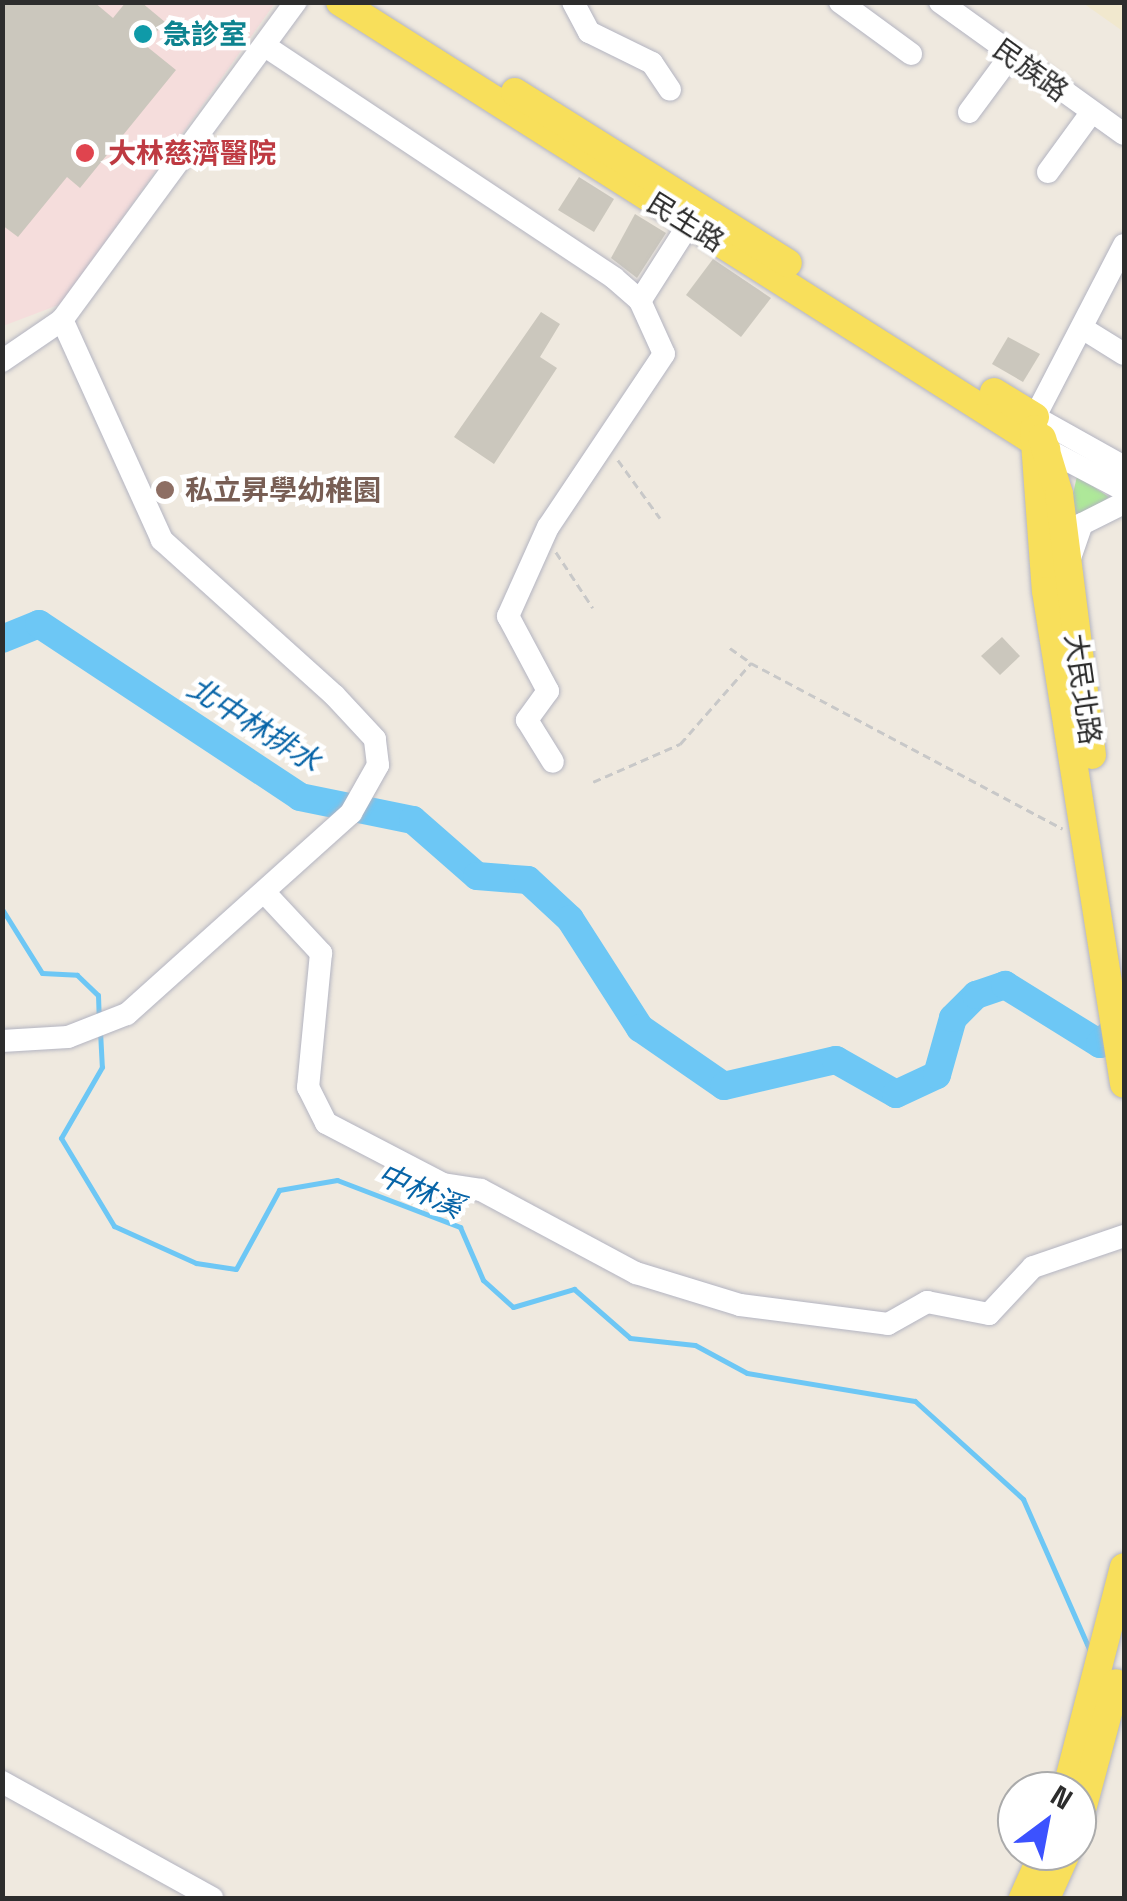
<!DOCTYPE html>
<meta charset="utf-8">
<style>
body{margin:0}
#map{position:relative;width:1127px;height:1901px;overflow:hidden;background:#efe9df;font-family:"Space Grotesk","Noto Sans TC",sans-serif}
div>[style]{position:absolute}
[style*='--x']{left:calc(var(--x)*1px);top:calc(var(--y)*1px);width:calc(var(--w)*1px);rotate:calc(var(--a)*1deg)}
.education>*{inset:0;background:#f1e8ce}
.medical>*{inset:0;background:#f5dddc}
.green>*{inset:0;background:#aee899}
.stream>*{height:5px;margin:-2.5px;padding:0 2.5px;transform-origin:2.5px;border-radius:2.5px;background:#6dc7f5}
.river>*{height:28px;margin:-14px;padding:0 14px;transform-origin:14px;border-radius:14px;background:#6dc7f5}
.building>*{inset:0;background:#cbc7bd}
.path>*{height:2.5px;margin-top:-1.25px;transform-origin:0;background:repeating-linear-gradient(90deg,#c8c8c8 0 8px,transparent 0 13px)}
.roads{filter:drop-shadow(0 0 2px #b3b4c1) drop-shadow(0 0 2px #b3b4c1)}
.minor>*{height:22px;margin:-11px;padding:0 11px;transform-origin:11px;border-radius:11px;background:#fff}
.major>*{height:28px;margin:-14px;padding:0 14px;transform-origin:14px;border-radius:14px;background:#f8df5b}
.dots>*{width:28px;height:28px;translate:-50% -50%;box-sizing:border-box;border:5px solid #fff;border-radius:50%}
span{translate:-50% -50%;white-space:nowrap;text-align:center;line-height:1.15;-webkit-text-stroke:9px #fff;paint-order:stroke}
.culture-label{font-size:28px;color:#0d838f;font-weight:700}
.left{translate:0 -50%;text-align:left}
.street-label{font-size:28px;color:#2d2d2d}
.health-label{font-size:28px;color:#be3a42;font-weight:700}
.education-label{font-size:28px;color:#785e54;font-weight:700}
.water-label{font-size:30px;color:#0764a7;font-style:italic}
.frame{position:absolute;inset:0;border:5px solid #2d2d2d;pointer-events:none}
.north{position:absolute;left:997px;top:1771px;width:100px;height:100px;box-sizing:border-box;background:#fff;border:2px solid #ababab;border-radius:50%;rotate:32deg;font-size:28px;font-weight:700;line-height:40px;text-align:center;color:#2d2d2d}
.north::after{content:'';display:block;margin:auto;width:35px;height:45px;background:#3c52ff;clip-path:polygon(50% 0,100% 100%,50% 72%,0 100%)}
</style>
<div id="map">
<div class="education">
<i style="clip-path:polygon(1083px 3px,1124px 3px,1124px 32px)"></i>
</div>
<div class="medical">
<i style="clip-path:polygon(3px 3px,275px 3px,61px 304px,3px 326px)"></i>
</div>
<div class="green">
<i style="clip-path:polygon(1077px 476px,1109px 497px,1074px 525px,1073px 494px)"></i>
</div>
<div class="stream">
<i style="--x:2;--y:909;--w:75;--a:58"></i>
<i style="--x:42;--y:973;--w:35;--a:3"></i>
<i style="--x:77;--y:975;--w:29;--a:44"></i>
<i style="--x:98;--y:995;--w:25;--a:88"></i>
<i style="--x:100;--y:1031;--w:36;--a:87"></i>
<i style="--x:102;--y:1067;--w:82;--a:120"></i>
<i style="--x:61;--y:1138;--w:103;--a:58.9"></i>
<i style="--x:114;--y:1226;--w:90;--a:24.3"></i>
<i style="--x:196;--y:1263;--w:40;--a:8.5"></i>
<i style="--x:236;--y:1269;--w:90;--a:-61.4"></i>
<i style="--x:279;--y:1190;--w:59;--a:-9.8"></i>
<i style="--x:337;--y:1180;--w:132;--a:20.9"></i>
<i style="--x:460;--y:1227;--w:58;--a:66.5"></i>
<i style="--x:483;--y:1280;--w:40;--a:42"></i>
<i style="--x:513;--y:1307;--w:64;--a:-16.4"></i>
<i style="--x:574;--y:1289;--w:74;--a:41.2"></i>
<i style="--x:630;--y:1338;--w:65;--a:6.1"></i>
<i style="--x:695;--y:1345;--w:59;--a:28.3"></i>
<i style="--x:747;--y:1373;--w:170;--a:9.5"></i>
<i style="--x:915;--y:1401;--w:146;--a:42.2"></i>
<i style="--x:1023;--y:1499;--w:166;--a:66.2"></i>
</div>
<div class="river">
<i style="--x:2;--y:639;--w:40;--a:-22"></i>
<i style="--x:39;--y:624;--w:313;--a:33.5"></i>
<i style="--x:300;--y:797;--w:115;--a:11.5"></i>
<i style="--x:413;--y:820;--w:85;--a:41.2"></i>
<i style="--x:477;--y:876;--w:51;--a:4.5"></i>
<i style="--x:528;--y:880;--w:57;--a:42.9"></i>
<i style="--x:570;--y:919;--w:130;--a:57.3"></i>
<i style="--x:640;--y:1028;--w:102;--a:34.6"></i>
<i style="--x:724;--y:1086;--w:115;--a:-13.1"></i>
<i style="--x:836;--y:1060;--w:69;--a:29.5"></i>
<i style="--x:896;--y:1094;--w:45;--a:-24.9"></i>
<i style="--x:937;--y:1075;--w:59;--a:-74.3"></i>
<i style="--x:953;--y:1018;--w:33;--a:-45"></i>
<i style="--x:976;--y:995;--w:31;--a:-19"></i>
<i style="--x:1005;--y:985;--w:112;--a:31.8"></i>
<i style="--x:1100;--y:1044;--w:34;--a:-45"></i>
</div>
<div class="building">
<i style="clip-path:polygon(2px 2px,94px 2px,113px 18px,126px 2px,141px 2px,165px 22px,145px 45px,176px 70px,80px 188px,67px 177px,18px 237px,2px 225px)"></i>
<i style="clip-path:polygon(579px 177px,614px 199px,594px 232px,558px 210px)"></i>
<i style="clip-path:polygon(635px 214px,666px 233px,637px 278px,611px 258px)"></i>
<i style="clip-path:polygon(713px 259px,771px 298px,741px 337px,686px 295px)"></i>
<i style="clip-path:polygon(541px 312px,560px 324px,540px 357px,557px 368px,494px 464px,454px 437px)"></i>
<i style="clip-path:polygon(1008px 337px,1040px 354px,1023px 382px,992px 364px)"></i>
<i style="clip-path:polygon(1002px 637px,1020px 656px,1000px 675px,981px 656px)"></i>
</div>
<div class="path">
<i style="--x:618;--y:460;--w:72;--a:54.1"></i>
<i style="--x:556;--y:552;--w:67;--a:56.5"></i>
<i style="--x:730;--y:648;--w:24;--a:35"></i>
<i style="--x:593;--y:782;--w:95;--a:-23.6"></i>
<i style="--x:680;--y:744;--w:108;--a:-48.8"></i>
<i style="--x:751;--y:663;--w:353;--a:28"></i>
</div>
<div class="roads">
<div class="minor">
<i style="--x:573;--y:2;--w:34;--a:62"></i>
<i style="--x:589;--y:32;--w:70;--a:26.2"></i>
<i style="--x:652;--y:63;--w:32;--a:56"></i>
<i style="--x:840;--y:2;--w:88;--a:36.2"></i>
<i style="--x:940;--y:2;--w:226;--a:35.7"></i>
<i style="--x:265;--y:46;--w:419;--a:33.6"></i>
<i style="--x:614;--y:278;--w:35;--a:41"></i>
<i style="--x:640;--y:301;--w:58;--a:65.6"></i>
<i style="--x:664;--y:354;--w:208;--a:123.8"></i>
<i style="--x:548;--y:527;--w:98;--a:114.2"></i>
<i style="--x:508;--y:616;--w:85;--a:61.9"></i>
<i style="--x:548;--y:691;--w:36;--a:126"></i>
<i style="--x:527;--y:720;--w:49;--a:58.2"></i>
<i style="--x:969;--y:112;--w:71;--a:-53.6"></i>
<i style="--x:1048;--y:172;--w:73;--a:-53.9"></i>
<i style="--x:1124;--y:245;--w:194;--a:117.4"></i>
<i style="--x:1035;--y:417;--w:102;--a:29.3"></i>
<i style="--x:640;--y:301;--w:91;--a:-57.5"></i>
<i style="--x:1082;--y:328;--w:49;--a:31.8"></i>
<i style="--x:2;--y:361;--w:73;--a:-34.3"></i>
<i style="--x:62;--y:320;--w:395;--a:-53.7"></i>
<i style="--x:1046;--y:449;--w:88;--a:27.7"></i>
<i style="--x:1069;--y:561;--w:39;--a:-71"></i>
<i style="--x:1082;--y:524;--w:47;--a:-26.6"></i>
<i style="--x:266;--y:894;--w:81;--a:47"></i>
<i style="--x:321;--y:953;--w:135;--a:95.5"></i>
<i style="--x:308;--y:1087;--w:40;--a:63.4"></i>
<i style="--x:326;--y:1123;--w:132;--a:27.5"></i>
<i style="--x:443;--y:1184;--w:38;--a:9"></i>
<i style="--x:481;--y:1190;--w:176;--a:28.2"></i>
<i style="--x:636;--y:1273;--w:109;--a:17.1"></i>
<i style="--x:740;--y:1305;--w:149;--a:7.3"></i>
<i style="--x:888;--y:1324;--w:45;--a:-29.4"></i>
<i style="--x:927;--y:1302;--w:63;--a:11"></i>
<i style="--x:989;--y:1314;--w:64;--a:-46.9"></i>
<i style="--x:1033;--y:1267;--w:96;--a:-18.8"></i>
<i style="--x:2;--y:1041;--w:66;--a:-3.5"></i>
<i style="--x:68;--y:1037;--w:63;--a:-21.3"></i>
<i style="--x:127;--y:1014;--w:301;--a:-41.9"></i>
<i style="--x:351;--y:813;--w:55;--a:-60.6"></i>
<i style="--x:378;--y:765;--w:26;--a:-97"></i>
<i style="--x:375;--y:739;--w:60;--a:-133"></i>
<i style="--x:334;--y:695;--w:232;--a:-138"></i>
<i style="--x:162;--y:540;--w:242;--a:-114.4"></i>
<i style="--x:2;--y:1782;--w:240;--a:28.9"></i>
</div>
<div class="major">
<i style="--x:340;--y:2;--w:836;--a:32.34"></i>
<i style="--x:515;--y:92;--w:322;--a:32.1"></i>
<i style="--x:994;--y:392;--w:48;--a:31.4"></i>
<i style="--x:1034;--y:429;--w:162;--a:85.8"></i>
<i style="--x:1046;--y:591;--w:499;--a:81"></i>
<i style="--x:1042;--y:438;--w:59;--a:73.1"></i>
<i style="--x:1059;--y:494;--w:263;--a:82.8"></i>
<i style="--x:1066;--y:1791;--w:231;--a:-75.5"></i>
<i style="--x:1077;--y:1828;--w:150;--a:-74.9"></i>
<i style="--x:1023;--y:1898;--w:51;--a:-65.9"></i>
<i style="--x:1046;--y:1898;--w:51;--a:-65.9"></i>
</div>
</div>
<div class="dots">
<i style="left:143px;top:34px;background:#0f9aa8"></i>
<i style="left:85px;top:153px;background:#e0444e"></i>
<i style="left:165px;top:490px;background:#8d6e63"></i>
</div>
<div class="culture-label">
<span class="left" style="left:163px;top:34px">急診室</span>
</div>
<div class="street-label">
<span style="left:1031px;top:70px;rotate:36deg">民族路</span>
<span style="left:686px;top:222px;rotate:32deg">民生路</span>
<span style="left:1083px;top:689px;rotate:82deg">大民北路</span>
</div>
<div class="health-label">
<span class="left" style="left:108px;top:153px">大林慈濟醫院</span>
</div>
<div class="education-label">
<span class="left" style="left:185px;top:490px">私立昇學幼稚園</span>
</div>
<div class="water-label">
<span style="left:254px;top:725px;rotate:32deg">北中林排水</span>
<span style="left:420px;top:1191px;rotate:24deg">中林溪</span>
</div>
<div class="frame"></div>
<div class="north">N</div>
</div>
